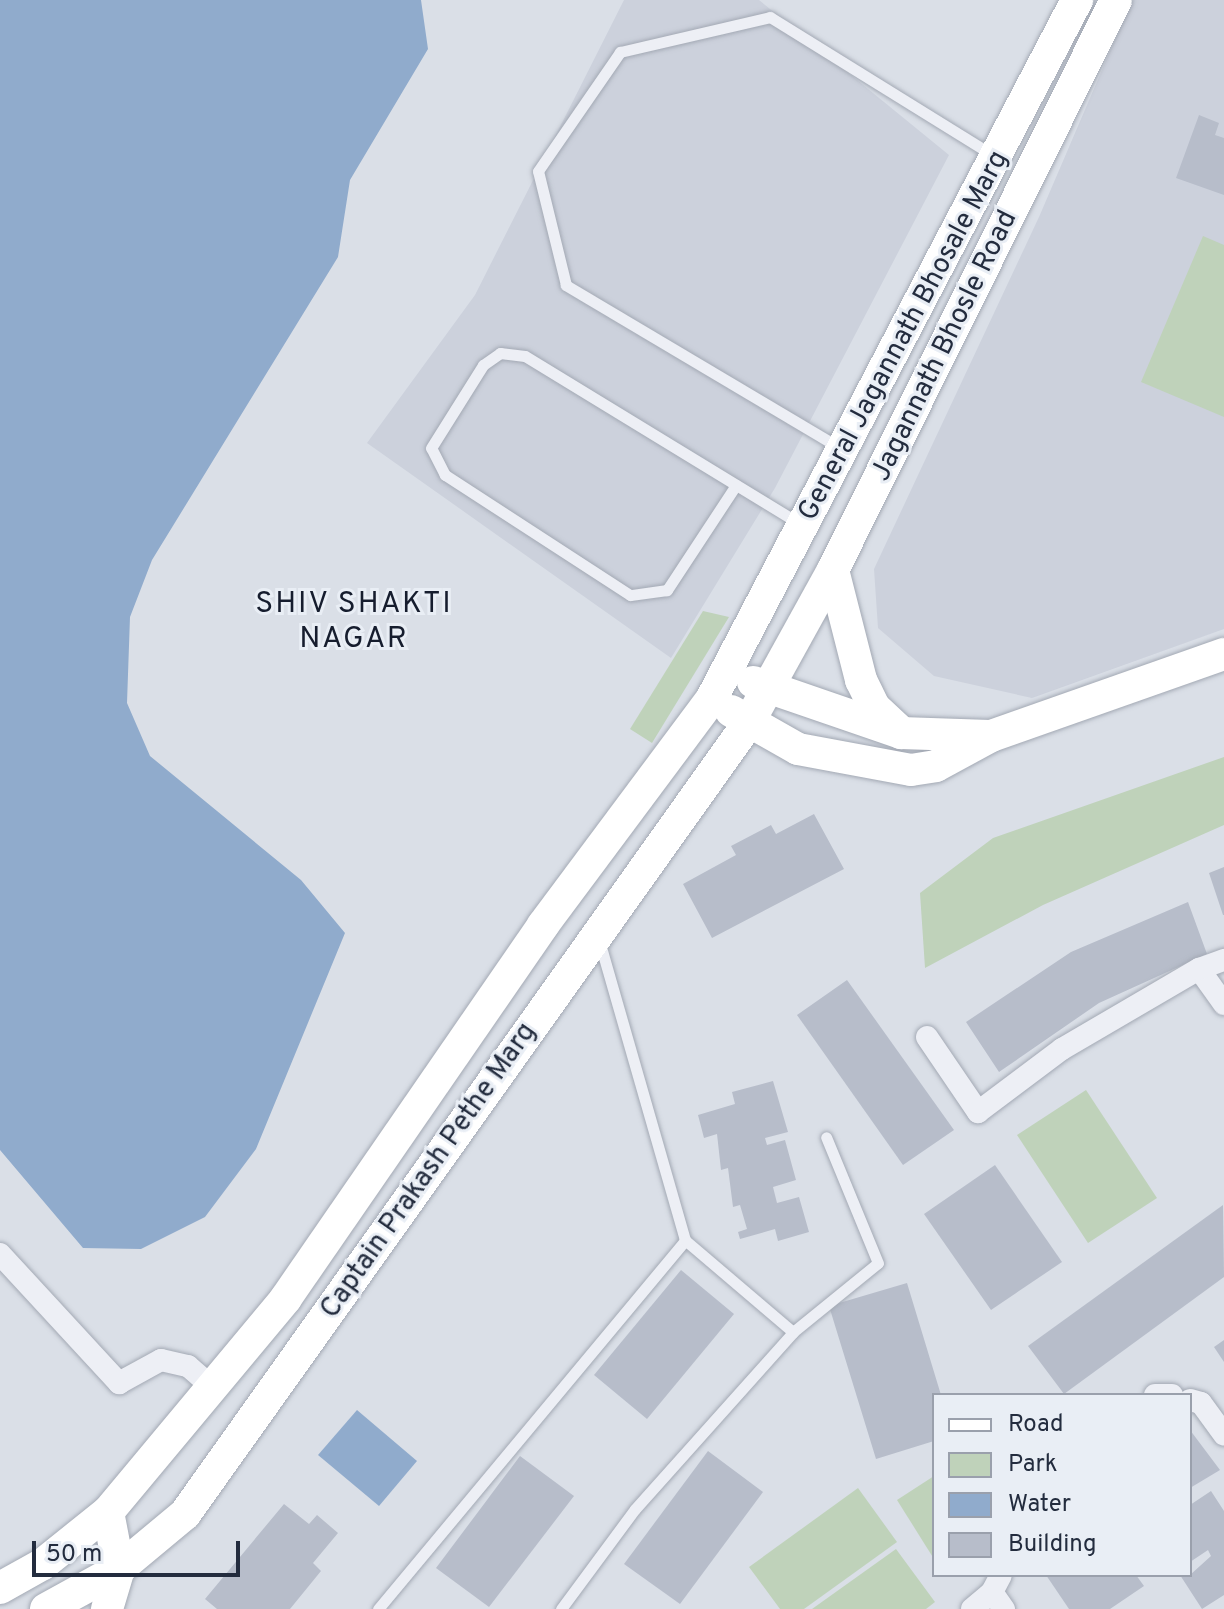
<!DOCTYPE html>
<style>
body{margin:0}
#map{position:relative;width:1224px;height:1609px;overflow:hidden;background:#dadfe7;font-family:Overpass,sans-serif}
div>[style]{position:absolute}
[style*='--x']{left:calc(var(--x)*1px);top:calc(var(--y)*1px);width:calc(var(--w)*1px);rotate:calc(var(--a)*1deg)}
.built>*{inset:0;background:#ccd1dc}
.green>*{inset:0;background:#bfd2ba}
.water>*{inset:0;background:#90abcc}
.building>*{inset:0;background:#b7bdca}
.roads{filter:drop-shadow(0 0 2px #a3a9b4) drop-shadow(0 0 2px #a3a9b4)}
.lane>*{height:11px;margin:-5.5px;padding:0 5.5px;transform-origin:5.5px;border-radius:5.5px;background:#edeff5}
.street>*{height:22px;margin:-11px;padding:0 11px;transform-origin:11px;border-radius:11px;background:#edeff5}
.secondary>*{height:32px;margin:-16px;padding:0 16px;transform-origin:16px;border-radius:16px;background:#fff}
span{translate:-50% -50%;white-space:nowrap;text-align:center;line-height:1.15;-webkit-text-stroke:6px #e9eef5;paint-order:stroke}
.street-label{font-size:28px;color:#232c3e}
.neighbourhood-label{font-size:30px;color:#161d2e;letter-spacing:2px}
.legend{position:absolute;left:932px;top:1393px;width:260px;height:184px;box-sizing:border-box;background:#e9eef5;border:2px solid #9aa0ac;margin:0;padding:10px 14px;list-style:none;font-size:24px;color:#232c3e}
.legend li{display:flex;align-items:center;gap:16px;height:40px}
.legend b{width:40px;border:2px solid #9aa0ac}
.scale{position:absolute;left:32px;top:1541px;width:208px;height:36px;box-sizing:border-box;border:4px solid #232c3e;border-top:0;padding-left:10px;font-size:24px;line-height:28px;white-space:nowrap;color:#232c3e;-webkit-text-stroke:6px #e9eef5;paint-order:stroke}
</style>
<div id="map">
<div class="built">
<i style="clip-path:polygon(624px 0,759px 0,949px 155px,775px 488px,671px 658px,367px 443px,475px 295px)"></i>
<i style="clip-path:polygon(1132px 0,1224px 0,1224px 629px,1032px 698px,934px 676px,878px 628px,874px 569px,1039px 217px)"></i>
</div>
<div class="green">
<i style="clip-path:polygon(1203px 236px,1224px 245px,1224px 417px,1141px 382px)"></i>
<i style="clip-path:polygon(703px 611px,729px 617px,652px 743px,630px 729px)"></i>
<i style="clip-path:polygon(1224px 757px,1224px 825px,1043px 905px,925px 968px,920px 893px,993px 838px)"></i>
<i style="clip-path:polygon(1086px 1090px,1157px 1198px,1088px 1243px,1017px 1135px)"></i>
<i style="clip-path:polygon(934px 1476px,934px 1559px,897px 1500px)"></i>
<i style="clip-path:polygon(858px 1488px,897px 1542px,804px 1609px,780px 1609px,749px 1567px)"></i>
<i style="clip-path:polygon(896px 1549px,935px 1602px,926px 1609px,812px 1609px)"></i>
</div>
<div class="water">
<i style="clip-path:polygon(0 0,421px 0,428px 49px,350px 180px,338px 257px,152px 560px,130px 617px,127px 703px,150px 756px,301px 880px,345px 933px,256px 1149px,205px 1217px,141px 1249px,83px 1248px,0 1150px)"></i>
<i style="clip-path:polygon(357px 1410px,417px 1461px,379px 1506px,318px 1455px)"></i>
</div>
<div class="building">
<i style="clip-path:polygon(1199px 115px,1219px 123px,1215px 135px,1224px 138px,1224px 195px,1176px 178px)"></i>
<i style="clip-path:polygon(814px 814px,844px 869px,712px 938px,683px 884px,736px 855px,731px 846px,771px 825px,776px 834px)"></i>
<i style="clip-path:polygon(1224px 867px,1224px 915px,1223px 915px,1209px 873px)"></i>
<i style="clip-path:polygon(1188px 902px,1207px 954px,1099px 1003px,999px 1072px,966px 1022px,1071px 952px)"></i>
<i style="clip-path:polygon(847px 980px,954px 1130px,903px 1165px,797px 1015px)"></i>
<i style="clip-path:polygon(773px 1081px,788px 1132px,765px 1138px,767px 1145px,785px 1140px,796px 1180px,773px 1187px,777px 1203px,799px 1197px,809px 1232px,778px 1241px,775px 1229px,740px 1239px,738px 1232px,747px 1229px,740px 1205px,733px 1207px,728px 1168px,721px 1170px,717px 1134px,704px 1138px,698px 1115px,735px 1104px,732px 1092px)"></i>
<i style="clip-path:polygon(995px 1165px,1062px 1262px,991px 1310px,924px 1214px)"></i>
<i style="clip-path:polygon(1223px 1205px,1224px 1277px,1064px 1394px,1028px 1346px)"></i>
<i style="clip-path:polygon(681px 1270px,734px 1314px,647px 1419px,594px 1375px)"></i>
<i style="clip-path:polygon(907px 1283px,941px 1395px,934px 1395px,934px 1441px,876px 1459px,829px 1306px)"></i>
<i style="clip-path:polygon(1224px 1340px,1224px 1362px,1214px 1347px)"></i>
<i style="clip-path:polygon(1190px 1430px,1220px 1470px,1190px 1488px)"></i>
<i style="clip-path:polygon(708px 1451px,763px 1492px,680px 1604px,624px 1564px)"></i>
<i style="clip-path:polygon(520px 1456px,574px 1496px,489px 1607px,436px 1568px)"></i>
<i style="clip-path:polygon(1211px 1491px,1224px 1511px,1224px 1595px,1202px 1609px,1180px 1575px,1190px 1575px,1211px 1556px,1208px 1550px,1190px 1562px,1190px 1505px)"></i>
<i style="clip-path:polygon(284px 1504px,309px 1524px,317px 1515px,338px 1533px,313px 1563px,321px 1571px,290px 1609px,217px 1609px,205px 1599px)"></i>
<i style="clip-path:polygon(1046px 1575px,1136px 1575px,1144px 1586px,1110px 1609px,1069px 1609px)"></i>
</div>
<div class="roads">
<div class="lane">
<i style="--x:840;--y:448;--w:319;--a:-149.3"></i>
<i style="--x:566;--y:285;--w:117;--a:-103.8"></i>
<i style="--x:538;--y:171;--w:145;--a:-55.4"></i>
<i style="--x:620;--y:52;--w:154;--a:-13.1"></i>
<i style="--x:770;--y:17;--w:260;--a:31.8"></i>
<i style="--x:736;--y:485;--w:126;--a:123.3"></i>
<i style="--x:667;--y:590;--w:37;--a:172"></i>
<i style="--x:630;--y:595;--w:221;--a:-147"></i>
<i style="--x:445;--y:475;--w:30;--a:-117"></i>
<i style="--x:431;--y:448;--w:98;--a:-57.9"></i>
<i style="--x:483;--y:365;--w:21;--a:-35"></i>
<i style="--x:500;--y:353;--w:25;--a:7"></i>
<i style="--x:525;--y:356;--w:322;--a:31.4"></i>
<i style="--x:793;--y:1332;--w:109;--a:-39.1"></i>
<i style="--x:878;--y:1263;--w:136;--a:-112.4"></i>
<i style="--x:378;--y:1609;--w:480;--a:-50.2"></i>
<i style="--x:685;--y:1240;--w:309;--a:-106"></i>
<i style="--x:561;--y:1609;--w:124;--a:-53.5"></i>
<i style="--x:635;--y:1509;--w:237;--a:-48.2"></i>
<i style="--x:793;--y:1332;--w:142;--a:-139.6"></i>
</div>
<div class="street">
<i style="--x:1199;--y:969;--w:43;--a:54.5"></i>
<i style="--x:927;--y:1037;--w:91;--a:55.8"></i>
<i style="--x:978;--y:1112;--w:105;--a:-36.9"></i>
<i style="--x:1062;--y:1049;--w:159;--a:-30.3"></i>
<i style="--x:1199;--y:969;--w:27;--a:-20"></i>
<i style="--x:0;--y:1254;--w:176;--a:47.3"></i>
<i style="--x:119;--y:1383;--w:48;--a:-28.7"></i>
<i style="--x:161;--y:1360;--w:28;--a:13"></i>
<i style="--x:188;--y:1366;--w:32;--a:41"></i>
<i style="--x:1155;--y:1395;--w:17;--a:0"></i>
<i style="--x:1190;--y:1400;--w:11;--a:15"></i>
<i style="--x:1201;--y:1403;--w:39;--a:54"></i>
<i style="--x:992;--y:1592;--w:21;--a:55"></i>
<i style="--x:972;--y:1609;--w:26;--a:-40"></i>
<i style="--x:992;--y:1592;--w:19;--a:-62"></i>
</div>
<div class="secondary">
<i style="--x:833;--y:570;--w:114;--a:75.7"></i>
<i style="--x:861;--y:680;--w:30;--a:64"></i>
<i style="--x:874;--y:707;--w:37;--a:43"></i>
<i style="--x:753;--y:682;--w:157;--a:19"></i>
<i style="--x:901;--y:733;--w:89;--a:1.9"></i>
<i style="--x:731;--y:711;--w:77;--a:29.6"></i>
<i style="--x:798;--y:749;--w:115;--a:10.5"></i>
<i style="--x:911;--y:770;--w:25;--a:-9"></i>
<i style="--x:936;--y:766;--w:63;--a:-28.6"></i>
<i style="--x:991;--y:736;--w:247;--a:-19.4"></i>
<i style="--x:0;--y:1588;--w:49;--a:-29.2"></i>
<i style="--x:43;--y:1564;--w:83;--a:-38.7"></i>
<i style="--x:108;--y:1512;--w:278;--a:-50.2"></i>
<i style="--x:286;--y:1298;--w:453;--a:-55.4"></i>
<i style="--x:543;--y:925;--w:283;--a:-53.3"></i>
<i style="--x:712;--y:698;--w:788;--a:-62.39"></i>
<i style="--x:46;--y:1609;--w:83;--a:-28.7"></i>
<i style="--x:119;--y:1569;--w:86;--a:-39.8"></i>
<i style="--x:185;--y:1514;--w:972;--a:-54.54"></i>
<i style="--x:749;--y:722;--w:174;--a:-61.1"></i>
<i style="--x:833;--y:570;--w:636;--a:-63.6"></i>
<i style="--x:107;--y:1609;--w:42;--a:-73.3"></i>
<i style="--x:119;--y:1569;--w:58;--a:-100.9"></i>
</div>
</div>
<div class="street-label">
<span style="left:904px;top:336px;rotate:-62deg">General Jagannath Bhosale Marg</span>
<span style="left:945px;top:346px;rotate:-64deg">Jagannath Bhosle Road</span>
<span style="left:429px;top:1171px;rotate:-55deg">Captain Prakash Pethe Marg</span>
</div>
<div class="neighbourhood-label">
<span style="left:354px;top:622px">SHIV SHAKTI<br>NAGAR</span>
</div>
<ul class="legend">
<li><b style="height:10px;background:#fff"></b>Road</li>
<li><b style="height:22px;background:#bfd2ba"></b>Park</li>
<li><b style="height:22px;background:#90abcc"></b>Water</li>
<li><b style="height:22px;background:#b7bdca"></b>Building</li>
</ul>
<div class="scale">50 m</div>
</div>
